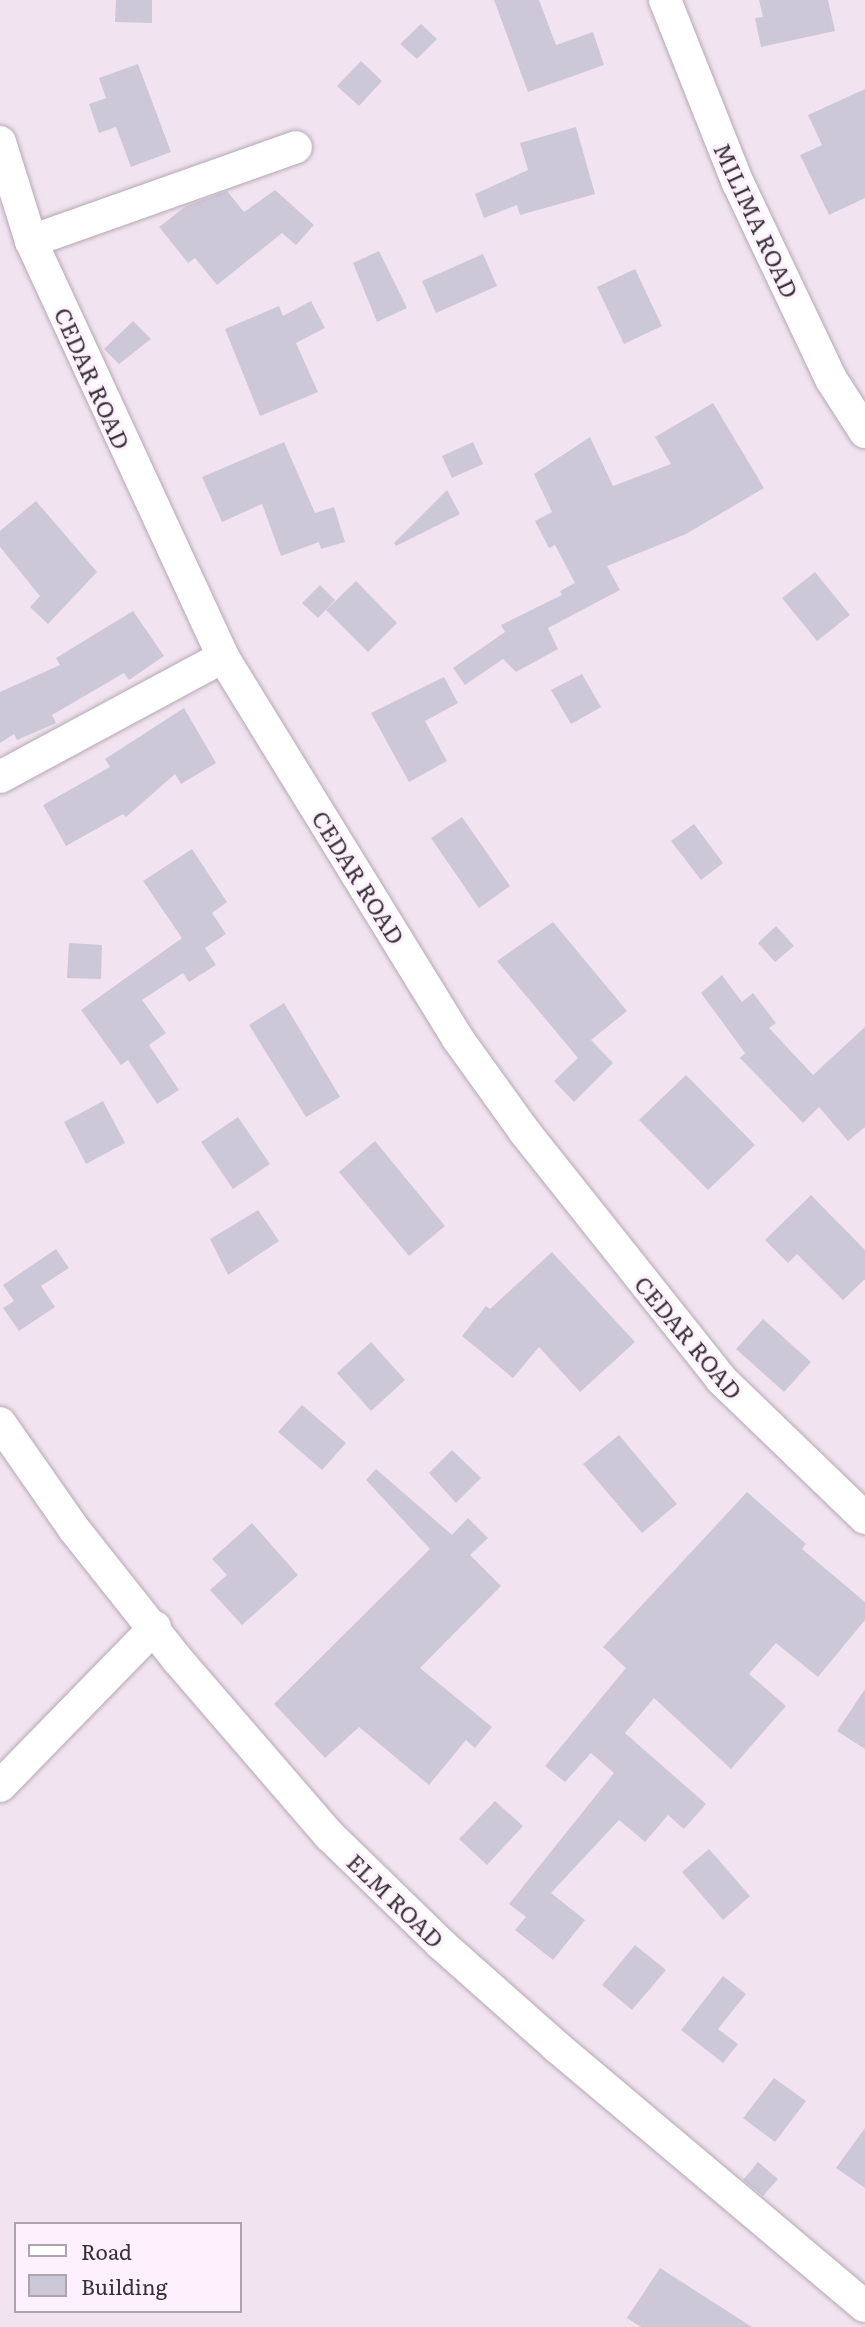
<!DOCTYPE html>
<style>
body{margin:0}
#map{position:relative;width:865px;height:2327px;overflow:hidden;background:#f1e4f0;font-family:Literata,serif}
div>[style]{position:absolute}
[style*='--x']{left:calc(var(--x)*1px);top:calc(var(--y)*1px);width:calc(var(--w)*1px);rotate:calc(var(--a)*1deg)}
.building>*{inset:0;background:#cdc8d7}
.roads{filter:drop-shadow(0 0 2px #b4a8b3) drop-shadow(0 0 2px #b4a8b3)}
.street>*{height:32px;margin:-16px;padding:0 16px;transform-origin:16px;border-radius:16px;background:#fff}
span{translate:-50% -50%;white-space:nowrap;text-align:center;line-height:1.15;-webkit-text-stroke:6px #fef1fd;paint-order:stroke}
.street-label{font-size:23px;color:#363136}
.legend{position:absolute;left:14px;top:2222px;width:228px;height:91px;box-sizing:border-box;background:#fef1fd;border:2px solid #aea4ad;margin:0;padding:9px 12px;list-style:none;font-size:21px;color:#363136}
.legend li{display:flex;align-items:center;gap:14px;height:35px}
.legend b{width:35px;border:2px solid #aea4ad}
</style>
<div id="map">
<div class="building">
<i style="clip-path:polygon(116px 0,152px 0,152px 23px,115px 22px)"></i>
<i style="clip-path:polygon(494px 0,539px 0,556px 45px,593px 32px,604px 65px,528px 92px)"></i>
<i style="clip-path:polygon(759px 0,828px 0,835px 31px,761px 47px,755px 18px,763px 17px)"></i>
<i style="clip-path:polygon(421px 24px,437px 39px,417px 59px,400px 44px)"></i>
<i style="clip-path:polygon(361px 61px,382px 81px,359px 106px,337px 86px)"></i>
<i style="clip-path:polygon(138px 64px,171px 152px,131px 167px,116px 127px,99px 133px,89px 104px,106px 98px,99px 78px)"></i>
<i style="clip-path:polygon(865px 89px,865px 198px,829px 215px,800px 155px,822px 145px,808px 115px)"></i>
<i style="clip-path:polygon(576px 127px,595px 194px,520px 215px,517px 205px,484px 218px,475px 194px,528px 170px,520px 143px)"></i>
<i style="clip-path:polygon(275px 190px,314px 225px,296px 245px,282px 233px,217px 285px,195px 258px,188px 263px,159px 227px,186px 206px,227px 191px,244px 212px)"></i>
<i style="clip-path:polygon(379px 251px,407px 308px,377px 322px,353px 263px)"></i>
<i style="clip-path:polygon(483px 254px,497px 286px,436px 313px,422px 281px)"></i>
<i style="clip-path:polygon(635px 269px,662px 326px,624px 344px,597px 287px)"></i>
<i style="clip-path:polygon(311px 301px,325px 328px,296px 343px,318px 392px,260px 416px,225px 329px,279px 306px,283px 316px)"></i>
<i style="clip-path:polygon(133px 321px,151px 339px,119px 364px,104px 349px)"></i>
<i style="clip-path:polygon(713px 403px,764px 488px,686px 534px,607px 566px,620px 590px,548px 628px,558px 649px,516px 672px,503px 659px,465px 685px,453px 668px,505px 632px,501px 625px,562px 595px,560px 591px,575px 583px,555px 545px,549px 548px,535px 521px,552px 512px,534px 474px,590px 437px,613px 486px,671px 464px,655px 437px)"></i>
<i style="clip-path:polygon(284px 442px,315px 513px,334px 507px,345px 542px,321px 549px,319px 542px,281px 556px,262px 504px,222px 522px,202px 477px)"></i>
<i style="clip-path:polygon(473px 442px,483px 464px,452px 478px,442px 456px)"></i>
<i style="clip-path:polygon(447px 490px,460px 514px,396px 546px,394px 543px)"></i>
<i style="clip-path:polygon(36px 501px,97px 572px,48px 624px,30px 607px,40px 596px,0 547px,0 531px)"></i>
<i style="clip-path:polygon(815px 572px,850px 615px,817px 641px,782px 598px)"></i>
<i style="clip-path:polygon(356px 581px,397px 623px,368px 652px,326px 610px)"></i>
<i style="clip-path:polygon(320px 585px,335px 600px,318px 618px,302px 603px)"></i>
<i style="clip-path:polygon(133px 611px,164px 656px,129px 680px,124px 673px,52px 715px,56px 723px,17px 740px,14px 734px,0 743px,0 692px,60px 665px,56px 658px)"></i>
<i style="clip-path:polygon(582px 674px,601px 707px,571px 724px,551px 690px)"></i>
<i style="clip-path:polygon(444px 677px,458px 703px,425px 721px,447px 761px,409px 782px,371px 713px)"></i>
<i style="clip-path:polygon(184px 708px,216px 763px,181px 784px,175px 774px,126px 817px,123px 814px,66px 846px,43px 805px,110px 767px,105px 759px)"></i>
<i style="clip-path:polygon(462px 817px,510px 886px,479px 908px,431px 838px)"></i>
<i style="clip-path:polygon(694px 824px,723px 863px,701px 880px,671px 841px)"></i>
<i style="clip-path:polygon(192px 849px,227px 902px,212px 913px,226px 934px,205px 948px,216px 965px,189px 982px,183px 973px,142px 1000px,166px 1033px,149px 1045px,179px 1090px,157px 1104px,128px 1060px,121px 1065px,81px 1010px,182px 938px,143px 881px)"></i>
<i style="clip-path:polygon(553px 922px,627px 1011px,591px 1040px,613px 1063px,574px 1102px,554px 1081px,578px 1058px,497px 961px)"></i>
<i style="clip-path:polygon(776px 926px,794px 946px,775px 962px,758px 943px)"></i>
<i style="clip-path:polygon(69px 943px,102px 945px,101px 979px,67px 978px)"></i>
<i style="clip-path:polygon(722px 975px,742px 1002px,753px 993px,776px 1023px,769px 1028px,813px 1075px,865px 1027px,865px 1127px,848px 1141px,819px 1107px,803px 1123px,740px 1058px,745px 1053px,701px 993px)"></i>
<i style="clip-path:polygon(284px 1003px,340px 1097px,306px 1117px,249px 1025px)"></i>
<i style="clip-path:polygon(686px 1075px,755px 1145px,708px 1190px,639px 1120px)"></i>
<i style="clip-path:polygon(103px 1101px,125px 1143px,86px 1164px,64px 1122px)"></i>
<i style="clip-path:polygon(238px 1117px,270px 1164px,233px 1189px,201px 1142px)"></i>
<i style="clip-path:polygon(375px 1141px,445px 1226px,409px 1256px,339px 1172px)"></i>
<i style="clip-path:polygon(811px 1195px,865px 1250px,865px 1279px,843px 1300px,797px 1254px,788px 1263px,765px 1240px)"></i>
<i style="clip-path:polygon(258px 1210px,279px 1241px,228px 1275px,210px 1239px)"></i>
<i style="clip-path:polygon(56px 1249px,69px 1268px,41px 1286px,55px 1307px,19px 1331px,3px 1308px,14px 1301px,3px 1285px)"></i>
<i style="clip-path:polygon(552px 1252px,635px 1342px,580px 1392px,539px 1347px,513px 1378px,462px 1336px,486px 1306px,490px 1309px)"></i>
<i style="clip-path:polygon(763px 1319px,811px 1362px,784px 1392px,736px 1349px)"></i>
<i style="clip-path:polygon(371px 1342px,405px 1380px,371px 1411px,337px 1373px)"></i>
<i style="clip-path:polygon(302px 1405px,346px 1443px,322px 1470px,278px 1432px)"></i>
<i style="clip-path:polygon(619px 1435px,677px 1504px,642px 1533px,583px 1464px)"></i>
<i style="clip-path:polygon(452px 1450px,481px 1478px,456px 1503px,429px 1473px)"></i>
<i style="clip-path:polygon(376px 1469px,452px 1535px,468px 1518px,488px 1538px,470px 1555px,501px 1586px,420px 1668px,492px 1727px,475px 1748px,466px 1740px,429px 1785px,359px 1727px,325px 1758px,274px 1704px,430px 1549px,366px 1480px)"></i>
<i style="clip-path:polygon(747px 1492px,806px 1544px,802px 1549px,865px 1602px,865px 1620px,818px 1677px,776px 1643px,749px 1674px,786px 1706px,731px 1769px,654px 1698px,625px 1733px,706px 1804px,684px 1829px,668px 1815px,645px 1842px,619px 1820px,551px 1893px,585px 1920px,553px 1960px,515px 1930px,526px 1917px,509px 1904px,614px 1773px,591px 1753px,565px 1782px,545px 1766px,626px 1668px,603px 1647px)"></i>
<i style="clip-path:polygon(252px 1523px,298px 1575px,242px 1625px,210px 1590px,227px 1575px,212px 1559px)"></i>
<i style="clip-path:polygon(865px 1689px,865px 1749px,837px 1731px)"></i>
<i style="clip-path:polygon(495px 1801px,523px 1826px,487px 1865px,459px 1839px)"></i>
<i style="clip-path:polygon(709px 1849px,750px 1896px,723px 1920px,682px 1872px)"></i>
<i style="clip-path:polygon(635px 1945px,666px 1970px,632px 2010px,602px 1985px)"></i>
<i style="clip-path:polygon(723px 1976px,746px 1994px,718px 2029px,738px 2044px,723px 2063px,681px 2030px)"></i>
<i style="clip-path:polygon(774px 2078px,806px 2101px,775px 2142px,743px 2118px)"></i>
<i style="clip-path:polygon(865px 2128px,865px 2188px,836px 2168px)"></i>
<i style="clip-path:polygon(758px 2162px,778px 2179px,763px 2196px,743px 2180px)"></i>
<i style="clip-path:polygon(660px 2268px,752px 2327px,641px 2327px,627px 2318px)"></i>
</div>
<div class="roads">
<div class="street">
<i style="--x:665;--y:0;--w:197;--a:68.3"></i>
<i style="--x:738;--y:183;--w:217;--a:64.6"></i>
<i style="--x:831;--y:379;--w:63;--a:57.3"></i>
<i style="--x:0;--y:142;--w:104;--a:72.6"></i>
<i style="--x:31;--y:241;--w:458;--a:65.2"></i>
<i style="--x:223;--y:657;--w:448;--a:58.4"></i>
<i style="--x:458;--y:1039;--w:113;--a:54.3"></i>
<i style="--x:524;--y:1131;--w:317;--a:51.5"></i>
<i style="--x:721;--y:1379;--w:200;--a:44"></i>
<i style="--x:31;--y:241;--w:281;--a:-19.5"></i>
<i style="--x:0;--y:777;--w:253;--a:-28.3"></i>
<i style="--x:0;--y:1423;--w:129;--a:55.1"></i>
<i style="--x:74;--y:1529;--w:166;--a:51.6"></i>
<i style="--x:177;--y:1659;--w:234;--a:49.2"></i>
<i style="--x:330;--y:1836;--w:155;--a:44.2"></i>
<i style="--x:441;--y:1944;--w:155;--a:41.6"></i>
<i style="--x:557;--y:2047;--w:402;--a:40.1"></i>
<i style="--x:0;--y:1786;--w:222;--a:-45.7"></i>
</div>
</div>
<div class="street-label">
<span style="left:757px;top:220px;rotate:65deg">MILIMA ROAD</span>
<span style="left:93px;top:378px;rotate:66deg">CEDAR ROAD</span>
<span style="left:359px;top:877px;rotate:58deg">CEDAR ROAD</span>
<span style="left:689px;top:1337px;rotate:50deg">CEDAR ROAD</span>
<span style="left:396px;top:1900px;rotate:44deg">ELM ROAD</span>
</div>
<ul class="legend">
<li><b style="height:9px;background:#fff"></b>Road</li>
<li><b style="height:19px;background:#cdc8d7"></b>Building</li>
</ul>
</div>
